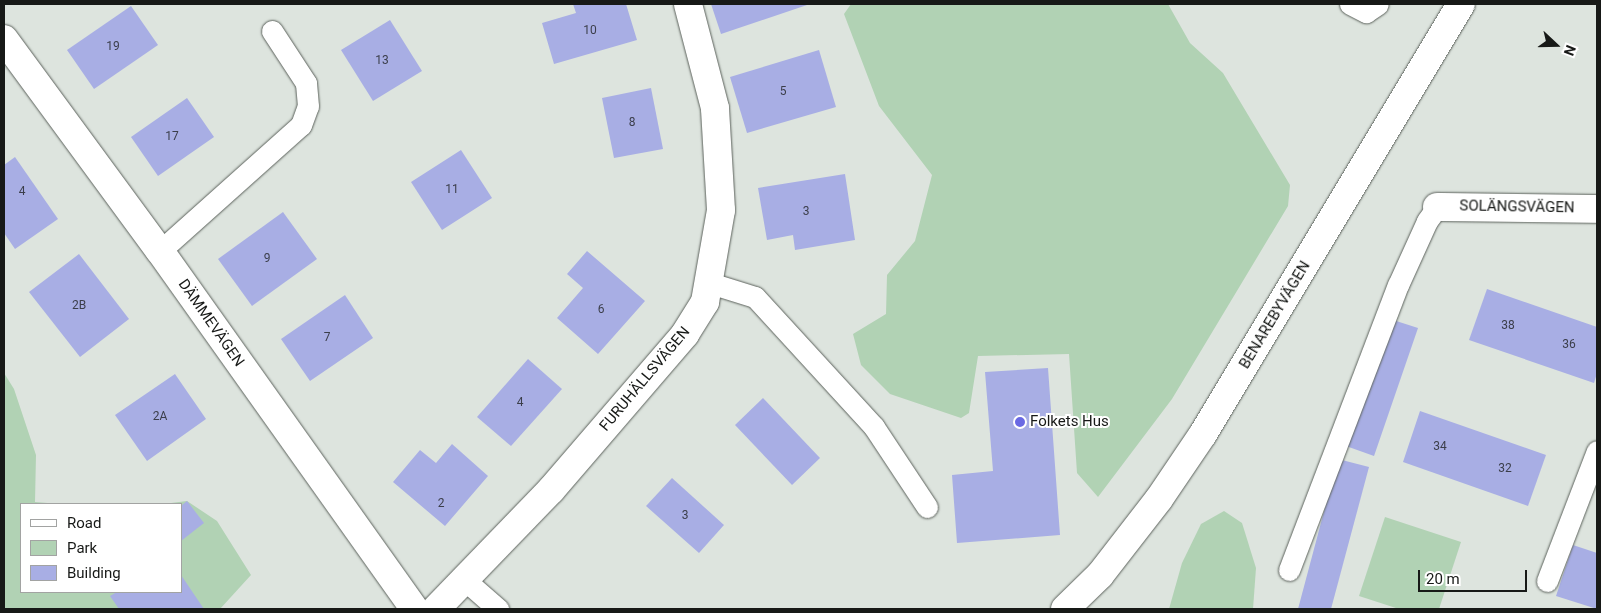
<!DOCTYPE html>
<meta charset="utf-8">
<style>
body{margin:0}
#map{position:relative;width:1601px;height:613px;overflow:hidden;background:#dde4de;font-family:Roboto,sans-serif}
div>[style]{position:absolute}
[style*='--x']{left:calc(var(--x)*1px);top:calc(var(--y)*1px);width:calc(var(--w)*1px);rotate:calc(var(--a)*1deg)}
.green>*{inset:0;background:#b1d2b4}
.building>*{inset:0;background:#a8aee4}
.roads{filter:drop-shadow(0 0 1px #5c625c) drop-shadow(0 0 1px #5c625c)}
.lane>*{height:21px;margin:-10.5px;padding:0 10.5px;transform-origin:10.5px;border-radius:10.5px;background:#fff}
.street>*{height:28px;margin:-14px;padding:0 14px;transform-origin:14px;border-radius:14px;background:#fff}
.secondary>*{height:28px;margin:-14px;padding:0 14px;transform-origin:14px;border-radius:14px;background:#fff}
.dots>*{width:14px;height:14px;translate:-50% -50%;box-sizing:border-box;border:2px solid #fff;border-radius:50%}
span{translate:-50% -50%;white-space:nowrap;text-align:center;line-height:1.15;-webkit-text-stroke:4px #fff;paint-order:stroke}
.number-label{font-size:12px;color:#3b3e4a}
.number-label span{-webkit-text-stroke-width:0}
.street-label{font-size:15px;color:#171917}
.poi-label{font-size:15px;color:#171917}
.left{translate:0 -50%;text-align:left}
.frame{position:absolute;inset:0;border:5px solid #171917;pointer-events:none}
.legend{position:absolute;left:20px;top:503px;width:162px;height:90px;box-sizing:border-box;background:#fff;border:1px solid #a2a3a2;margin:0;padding:6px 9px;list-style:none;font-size:15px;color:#171917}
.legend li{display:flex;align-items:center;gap:10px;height:25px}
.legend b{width:25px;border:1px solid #a2a3a2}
.north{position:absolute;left:1531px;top:20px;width:50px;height:50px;-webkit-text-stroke:4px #fff;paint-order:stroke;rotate:111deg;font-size:14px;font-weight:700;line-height:20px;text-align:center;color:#171917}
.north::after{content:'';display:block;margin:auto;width:18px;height:22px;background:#171917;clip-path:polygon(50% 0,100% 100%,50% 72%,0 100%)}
.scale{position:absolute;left:1418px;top:570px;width:109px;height:22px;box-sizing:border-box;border:2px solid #171917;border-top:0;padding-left:6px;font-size:15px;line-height:18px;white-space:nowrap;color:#171917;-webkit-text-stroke:4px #fff;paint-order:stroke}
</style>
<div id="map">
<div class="green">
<i style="clip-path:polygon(851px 4px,1168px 4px,1190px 43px,1223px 73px,1290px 185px,1288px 206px,1172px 399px,1098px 497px,1077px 473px,1069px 354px,978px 356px,969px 413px,961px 418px,890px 394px,861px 365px,853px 334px,886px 314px,887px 275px,915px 241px,932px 175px,879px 106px,844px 14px)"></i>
<i style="clip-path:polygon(4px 373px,14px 389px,36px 455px,35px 502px,60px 504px,21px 504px,21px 592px,181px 592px,181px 504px,163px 504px,187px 501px,217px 521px,251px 575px,220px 609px,4px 609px)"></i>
<i style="clip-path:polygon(1224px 511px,1242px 523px,1256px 568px,1253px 609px,1169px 609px,1182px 563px,1201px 524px)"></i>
<i style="clip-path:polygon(1385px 517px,1461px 542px,1439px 609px,1399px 609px,1359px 596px)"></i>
</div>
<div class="building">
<i style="clip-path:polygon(573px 4px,626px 4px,637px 40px,554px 64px,542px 23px,576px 13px)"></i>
<i style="clip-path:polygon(711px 4px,810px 4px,721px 34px)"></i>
<i style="clip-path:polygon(131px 6px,158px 45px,94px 89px,67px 50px)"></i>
<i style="clip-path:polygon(390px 20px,422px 71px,373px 101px,341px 50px)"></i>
<i style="clip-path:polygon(819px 50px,836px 107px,747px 133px,730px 77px)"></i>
<i style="clip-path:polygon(651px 88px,663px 149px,614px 158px,602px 98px)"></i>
<i style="clip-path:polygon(187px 98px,214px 137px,158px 176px,131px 137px)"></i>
<i style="clip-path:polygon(461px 150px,492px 198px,442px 230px,411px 182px)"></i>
<i style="clip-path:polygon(15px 157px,58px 219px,15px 249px,4px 233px,4px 165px)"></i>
<i style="clip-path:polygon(845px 174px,855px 240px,795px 250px,793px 235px,767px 240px,758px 188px)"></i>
<i style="clip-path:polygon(283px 212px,317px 259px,252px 306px,218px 259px)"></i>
<i style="clip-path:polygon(587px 251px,645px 301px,598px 354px,557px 318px,583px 288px,567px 274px)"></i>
<i style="clip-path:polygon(79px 254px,129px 319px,80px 357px,29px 292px)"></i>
<i style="clip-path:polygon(1487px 289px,1597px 327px,1597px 373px,1594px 383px,1469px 340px)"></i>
<i style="clip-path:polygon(345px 295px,373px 338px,310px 381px,281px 339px)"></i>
<i style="clip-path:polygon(1390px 319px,1418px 328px,1374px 456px,1346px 446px)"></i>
<i style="clip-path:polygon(528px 359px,562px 389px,511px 446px,477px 417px)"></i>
<i style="clip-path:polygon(1048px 368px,1060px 535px,957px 543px,952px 475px,993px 471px,985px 372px)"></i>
<i style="clip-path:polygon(175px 374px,206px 419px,147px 461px,115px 415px)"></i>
<i style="clip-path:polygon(763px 398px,820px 458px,792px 485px,735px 425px)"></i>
<i style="clip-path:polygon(1420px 411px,1546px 455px,1528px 506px,1403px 462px)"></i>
<i style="clip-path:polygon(452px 444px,488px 476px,445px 526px,393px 482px,420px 450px,436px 463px)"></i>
<i style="clip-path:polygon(1338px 459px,1369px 467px,1331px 609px,1298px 609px)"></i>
<i style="clip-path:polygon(672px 478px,724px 525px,699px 553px,646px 506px)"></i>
<i style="clip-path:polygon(187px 501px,204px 523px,181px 541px,181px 506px)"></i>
<i style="clip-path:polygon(1573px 545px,1597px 553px,1597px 609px,1556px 596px)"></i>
<i style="clip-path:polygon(181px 575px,204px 609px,119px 609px,110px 596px,117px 592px,181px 592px)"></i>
</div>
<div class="roads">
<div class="lane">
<i style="--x:1350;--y:4;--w:18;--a:27"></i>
<i style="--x:1366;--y:12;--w:14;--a:-34"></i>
<i style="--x:160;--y:251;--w:189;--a:-41.8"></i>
<i style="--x:301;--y:125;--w:20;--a:-70"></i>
<i style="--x:308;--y:106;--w:23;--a:-95"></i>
<i style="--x:306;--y:83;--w:62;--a:-123.2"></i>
<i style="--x:710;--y:283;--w:47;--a:17.3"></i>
<i style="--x:755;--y:297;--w:176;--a:47.5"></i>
<i style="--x:874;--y:427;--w:96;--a:56.5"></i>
<i style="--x:1289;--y:570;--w:305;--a:-69.1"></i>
<i style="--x:1398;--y:285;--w:70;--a:-65.6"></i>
<i style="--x:1427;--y:221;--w:17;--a:-54"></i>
<i style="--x:466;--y:581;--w:43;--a:41.2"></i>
<i style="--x:1547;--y:581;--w:139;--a:-69"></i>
</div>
<div class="street">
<i style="--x:4;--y:39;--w:263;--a:53.7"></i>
<i style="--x:160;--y:251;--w:439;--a:54.6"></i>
<i style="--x:1437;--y:207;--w:160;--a:0.7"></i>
<i style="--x:436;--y:609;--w:165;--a:-46"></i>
<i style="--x:551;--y:490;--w:206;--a:-49.3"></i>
<i style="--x:685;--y:334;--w:38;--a:-58"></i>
<i style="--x:705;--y:302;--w:93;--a:-80.1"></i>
<i style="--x:721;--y:210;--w:102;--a:-93.4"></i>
<i style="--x:715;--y:108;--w:107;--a:-104.6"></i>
</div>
<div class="secondary">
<i style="--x:1065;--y:609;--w:49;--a:-44.2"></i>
<i style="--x:1100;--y:575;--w:96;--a:-52.2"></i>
<i style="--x:1159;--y:499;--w:78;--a:-55.9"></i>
<i style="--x:1203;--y:434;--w:501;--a:-59.04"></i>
</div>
</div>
<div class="dots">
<i style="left:1020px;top:422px;background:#6a69e3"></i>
</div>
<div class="number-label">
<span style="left:590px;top:31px">10</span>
<span style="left:113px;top:47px">19</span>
<span style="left:382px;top:61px">13</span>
<span style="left:783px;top:92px">5</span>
<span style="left:632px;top:123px">8</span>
<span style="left:172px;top:137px">17</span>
<span style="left:452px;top:190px">11</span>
<span style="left:22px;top:192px">4</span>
<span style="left:806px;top:212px">3</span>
<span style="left:267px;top:259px">9</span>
<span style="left:79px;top:306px">2B</span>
<span style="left:601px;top:310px">6</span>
<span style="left:1508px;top:326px">38</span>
<span style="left:327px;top:338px">7</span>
<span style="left:1569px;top:345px">36</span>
<span style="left:520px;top:403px">4</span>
<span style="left:160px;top:417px">2A</span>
<span style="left:1440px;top:447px">34</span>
<span style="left:1505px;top:469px">32</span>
<span style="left:441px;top:504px">2</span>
<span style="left:685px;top:516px">3</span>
</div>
<div class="street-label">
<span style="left:1517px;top:207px;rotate:1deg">SOLÄNGSVÄGEN</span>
<span style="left:1275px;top:315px;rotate:-59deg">BENAREBYVÄGEN</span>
<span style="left:211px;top:323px;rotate:55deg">DÄMMEVÄGEN</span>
<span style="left:645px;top:379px;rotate:-50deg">FURUHÄLLSVÄGEN</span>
</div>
<div class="poi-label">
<span class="left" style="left:1030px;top:422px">Folkets Hus</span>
</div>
<div class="frame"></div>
<ul class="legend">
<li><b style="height:6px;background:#fff"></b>Road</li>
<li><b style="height:14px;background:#b1d2b4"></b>Park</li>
<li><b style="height:14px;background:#a8aee4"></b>Building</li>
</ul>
<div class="north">N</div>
<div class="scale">20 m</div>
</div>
